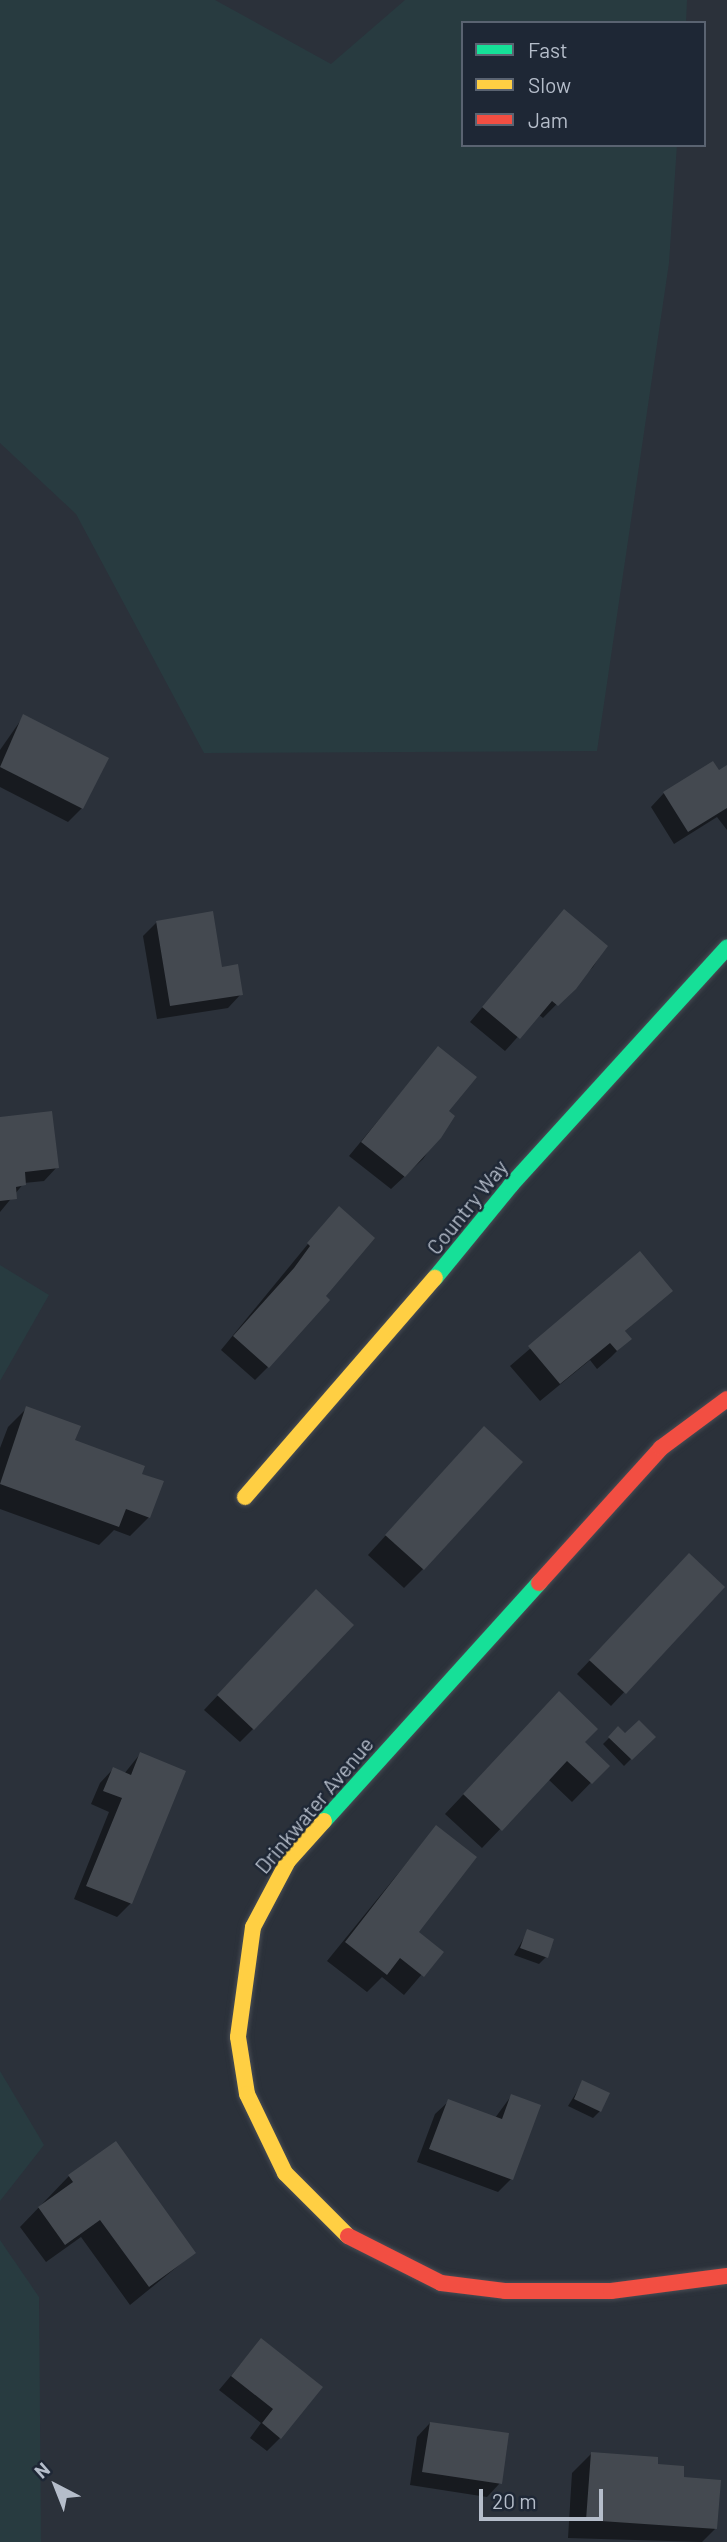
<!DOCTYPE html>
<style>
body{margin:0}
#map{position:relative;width:727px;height:2542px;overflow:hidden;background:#2b313a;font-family:Barlow,sans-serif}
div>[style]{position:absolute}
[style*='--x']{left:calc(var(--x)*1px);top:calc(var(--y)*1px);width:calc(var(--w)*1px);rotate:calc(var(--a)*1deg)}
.green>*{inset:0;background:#283b40}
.shadow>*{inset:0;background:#0007}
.building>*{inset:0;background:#444950}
.roads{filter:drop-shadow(0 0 2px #494d54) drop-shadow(0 0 2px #494d54)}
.fast>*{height:16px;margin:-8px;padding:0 8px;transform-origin:8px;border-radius:8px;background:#16e098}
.slow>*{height:16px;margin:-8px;padding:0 8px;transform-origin:8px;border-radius:8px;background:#ffcf43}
.jam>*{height:16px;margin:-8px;padding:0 8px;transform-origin:8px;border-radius:8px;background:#f24e42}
span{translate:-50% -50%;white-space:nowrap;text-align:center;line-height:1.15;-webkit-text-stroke:5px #1e2735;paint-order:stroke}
.street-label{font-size:21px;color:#b5bdca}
.legend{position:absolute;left:461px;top:21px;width:245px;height:126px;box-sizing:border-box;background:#1e2735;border:2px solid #5a6371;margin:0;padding:9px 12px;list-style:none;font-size:21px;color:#b5bdca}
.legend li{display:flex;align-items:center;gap:14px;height:35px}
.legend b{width:35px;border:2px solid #5a6371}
.north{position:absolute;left:21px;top:2451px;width:70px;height:70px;-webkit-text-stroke:5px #1e2735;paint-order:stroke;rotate:318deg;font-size:19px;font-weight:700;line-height:28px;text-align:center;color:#b5bdca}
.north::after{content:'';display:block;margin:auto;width:24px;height:32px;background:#b5bdca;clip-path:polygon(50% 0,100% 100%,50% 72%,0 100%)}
.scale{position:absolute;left:479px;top:2489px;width:124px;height:32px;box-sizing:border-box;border:4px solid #b5bdca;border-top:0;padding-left:9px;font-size:21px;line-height:24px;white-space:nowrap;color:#b5bdca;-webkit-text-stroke:5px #1e2735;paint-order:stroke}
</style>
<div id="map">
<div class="green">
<i style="clip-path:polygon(0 0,215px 0,331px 64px,405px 0,687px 0,686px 23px,463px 23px,463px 145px,677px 145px,669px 263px,597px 751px,204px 753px,76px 514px,0 443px)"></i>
<i style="clip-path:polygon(0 1265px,49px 1295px,0 1381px)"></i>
<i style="clip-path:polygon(0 2071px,44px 2145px,0 2201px)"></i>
<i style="clip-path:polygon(0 2240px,39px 2297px,41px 2542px,0 2542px)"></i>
</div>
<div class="shadow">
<i style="clip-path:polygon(23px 717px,82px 808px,68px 822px,0 787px,0 750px)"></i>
<i style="clip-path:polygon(727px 767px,727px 830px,717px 817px,674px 844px,651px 807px,664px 793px)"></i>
<i style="clip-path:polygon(564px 911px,606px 946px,593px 967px,543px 1018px,538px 1014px,505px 1051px,470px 1022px)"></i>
<i style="clip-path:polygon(157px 922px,221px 969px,241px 994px,228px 1008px,157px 1019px,143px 936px)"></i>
<i style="clip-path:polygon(438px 1048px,446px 1111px,452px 1116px,423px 1159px,391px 1189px,349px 1156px)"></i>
<i style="clip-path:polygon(0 1119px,57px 1167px,44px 1181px,24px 1183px,0 1212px)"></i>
<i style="clip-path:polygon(326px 1222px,268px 1367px,255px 1380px,221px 1350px)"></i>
<i style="clip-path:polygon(640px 1254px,671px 1290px,624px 1332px,629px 1339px,611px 1357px,597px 1369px,590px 1360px,540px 1401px,510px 1366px)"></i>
<i style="clip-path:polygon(27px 1408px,73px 1441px,140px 1475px,149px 1517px,130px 1536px,114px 1530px,99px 1545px,0 1509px,0 1448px,8px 1427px)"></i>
<i style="clip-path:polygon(466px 1447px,423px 1569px,404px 1588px,368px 1555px)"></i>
<i style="clip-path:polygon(676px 1569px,723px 1587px,611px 1706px,577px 1674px)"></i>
<i style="clip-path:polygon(303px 1605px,253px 1729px,240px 1742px,204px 1710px)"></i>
<i style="clip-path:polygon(541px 1712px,607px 1766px,572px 1802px,548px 1779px,482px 1848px,445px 1814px)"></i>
<i style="clip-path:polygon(618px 1729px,625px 1736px,653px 1737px,624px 1766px,603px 1744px)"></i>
<i style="clip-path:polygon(140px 1754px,131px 1903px,117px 1917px,74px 1899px,109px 1812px,91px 1804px,100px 1783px,113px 1769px,124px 1774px)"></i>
<i style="clip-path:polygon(436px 1827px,416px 1932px,441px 1952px,404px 1995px,382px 1977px,367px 1992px,327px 1961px)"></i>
<i style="clip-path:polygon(528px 1931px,546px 1957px,539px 1964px,514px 1955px)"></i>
<i style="clip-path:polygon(583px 2082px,600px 2111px,593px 2118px,568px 2106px)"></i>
<i style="clip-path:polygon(511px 2096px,511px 2179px,498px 2192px,417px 2162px,435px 2114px,449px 2101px,495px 2118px)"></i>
<i style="clip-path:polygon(116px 2143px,194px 2253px,130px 2305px,81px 2237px,46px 2262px,20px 2227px,69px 2176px)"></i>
<i style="clip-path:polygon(261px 2340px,280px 2438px,267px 2451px,250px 2438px,261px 2423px,219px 2390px)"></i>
<i style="clip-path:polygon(430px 2423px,500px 2483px,487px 2497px,410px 2485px,417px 2437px)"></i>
<i style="clip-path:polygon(591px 2454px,656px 2466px,682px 2479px,715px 2529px,702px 2542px,568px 2538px,572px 2473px)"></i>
</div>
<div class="building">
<i style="clip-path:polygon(23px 714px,109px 758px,83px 809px,0 767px)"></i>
<i style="clip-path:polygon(713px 761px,719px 770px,727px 765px,727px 808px,688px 832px,663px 792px)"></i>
<i style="clip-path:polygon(564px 909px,608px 946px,576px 989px,558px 1006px,552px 1001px,520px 1039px,482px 1007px)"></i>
<i style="clip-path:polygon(213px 911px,222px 967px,238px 964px,243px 995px,170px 1006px,156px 921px)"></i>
<i style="clip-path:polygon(438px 1046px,477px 1077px,449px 1111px,455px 1116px,441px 1138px,405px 1177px,361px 1142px)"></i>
<i style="clip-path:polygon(52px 1111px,59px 1168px,25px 1172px,26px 1185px,16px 1187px,17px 1199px,0 1201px,0 1117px)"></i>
<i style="clip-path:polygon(339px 1206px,375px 1238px,326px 1296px,330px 1300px,269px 1368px,233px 1336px,294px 1268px,310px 1246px,307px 1243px)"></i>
<i style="clip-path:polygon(640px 1251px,673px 1291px,625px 1331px,632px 1339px,617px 1351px,610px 1343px,560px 1384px,528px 1346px)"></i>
<i style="clip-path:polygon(26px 1406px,81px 1426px,75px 1440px,145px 1466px,142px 1474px,164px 1481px,150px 1518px,126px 1509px,119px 1527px,0 1484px)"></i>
<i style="clip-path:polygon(484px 1426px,523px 1462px,424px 1570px,385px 1535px)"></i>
<i style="clip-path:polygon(689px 1553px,725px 1587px,626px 1694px,589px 1660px)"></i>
<i style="clip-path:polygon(316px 1589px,354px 1625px,254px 1730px,217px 1695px)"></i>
<i style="clip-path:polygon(559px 1691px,598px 1729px,585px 1742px,610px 1766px,592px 1784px,567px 1761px,502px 1831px,463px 1794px)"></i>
<i style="clip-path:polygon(639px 1720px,656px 1737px,632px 1760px,608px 1737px,618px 1726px,625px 1733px)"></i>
<i style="clip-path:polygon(140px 1752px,186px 1771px,132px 1904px,86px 1886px,122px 1798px,103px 1791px,113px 1767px,131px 1775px)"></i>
<i style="clip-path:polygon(436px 1825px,477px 1857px,419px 1932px,444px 1952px,424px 1977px,400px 1958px,387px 1975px,345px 1942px)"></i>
<i style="clip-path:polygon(527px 1929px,554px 1939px,548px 1958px,520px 1948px)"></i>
<i style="clip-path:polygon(582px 2080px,610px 2093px,601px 2112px,574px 2099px)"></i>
<i style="clip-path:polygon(511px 2094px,541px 2105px,513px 2180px,429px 2149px,448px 2099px,502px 2119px)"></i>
<i style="clip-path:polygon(116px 2141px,196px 2253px,149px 2287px,100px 2220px,65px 2245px,38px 2207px,73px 2182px,68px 2175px)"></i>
<i style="clip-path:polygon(261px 2338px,323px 2387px,281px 2439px,262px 2423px,273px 2409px,231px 2376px)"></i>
<i style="clip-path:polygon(430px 2422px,509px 2433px,502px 2484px,422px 2472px)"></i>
<i style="clip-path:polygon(591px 2452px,658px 2457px,658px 2464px,684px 2466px,684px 2477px,721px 2480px,717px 2529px,586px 2520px)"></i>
</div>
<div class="roads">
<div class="fast">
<i style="--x:435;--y:1278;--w:120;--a:-50.7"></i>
<i style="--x:511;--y:1185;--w:321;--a:-47.7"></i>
<i style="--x:324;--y:1821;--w:321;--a:-47.9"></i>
</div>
<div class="slow">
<i style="--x:245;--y:1497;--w:290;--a:-49.1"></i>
<i style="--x:324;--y:1821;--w:54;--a:132"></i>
<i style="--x:288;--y:1861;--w:75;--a:117.9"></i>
<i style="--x:253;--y:1927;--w:111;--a:97.8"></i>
<i style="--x:238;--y:2037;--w:58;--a:81"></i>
<i style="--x:247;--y:2094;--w:88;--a:64.3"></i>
<i style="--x:285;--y:2173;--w:89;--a:45"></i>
</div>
<div class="jam">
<i style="--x:539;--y:1583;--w:182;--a:-47.9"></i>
<i style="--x:661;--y:1448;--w:82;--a:-36.6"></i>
<i style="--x:348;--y:2236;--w:104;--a:26.8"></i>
<i style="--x:441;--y:2283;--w:64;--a:7.1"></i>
<i style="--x:505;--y:2291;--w:106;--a:0"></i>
<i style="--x:611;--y:2291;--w:117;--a:-7.4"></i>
</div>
</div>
<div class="street-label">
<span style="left:467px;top:1207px;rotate:-51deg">Country Way</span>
<span style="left:314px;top:1805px;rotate:-50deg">Drinkwater Avenue</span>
</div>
<ul class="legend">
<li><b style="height:9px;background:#16e098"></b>Fast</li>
<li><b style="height:9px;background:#ffcf43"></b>Slow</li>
<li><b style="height:9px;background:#f24e42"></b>Jam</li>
</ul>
<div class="north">N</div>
<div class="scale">20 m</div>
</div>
